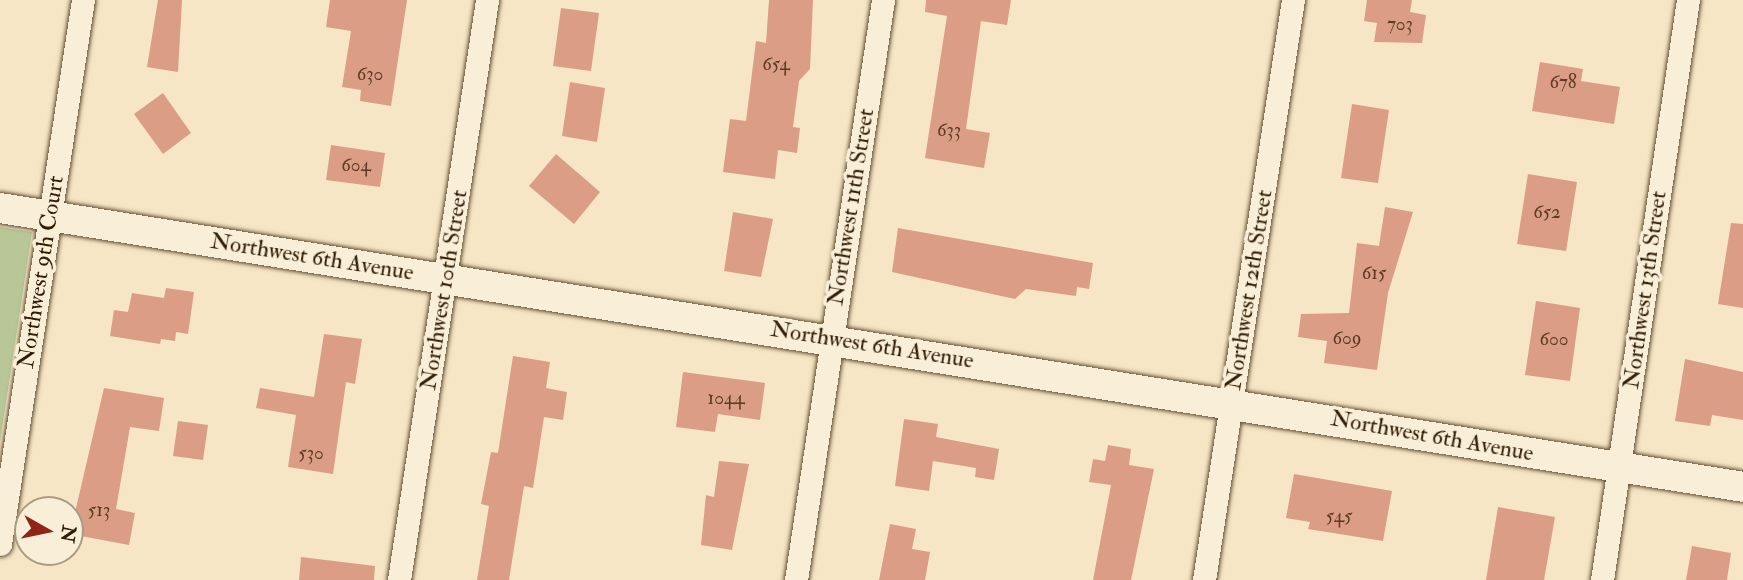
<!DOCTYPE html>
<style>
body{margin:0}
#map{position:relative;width:1743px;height:580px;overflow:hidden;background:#f6e6c5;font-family:"IM FELL Double Pica",serif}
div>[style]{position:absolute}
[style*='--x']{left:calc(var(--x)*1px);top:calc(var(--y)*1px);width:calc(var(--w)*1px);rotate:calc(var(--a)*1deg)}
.green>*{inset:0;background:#b9c697}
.building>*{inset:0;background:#db9d85}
.roads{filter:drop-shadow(0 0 2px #624f34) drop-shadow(0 0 2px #624f34)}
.minor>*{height:23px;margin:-11.5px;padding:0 11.5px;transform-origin:11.5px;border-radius:11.5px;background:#f9efd9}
.tertiary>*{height:30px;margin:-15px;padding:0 15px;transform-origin:15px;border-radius:15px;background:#f9efd9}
span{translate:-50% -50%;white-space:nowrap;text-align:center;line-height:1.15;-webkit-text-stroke:7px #f9efd9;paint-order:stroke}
.number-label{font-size:19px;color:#5c3d24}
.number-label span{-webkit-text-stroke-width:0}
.street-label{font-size:23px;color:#311d04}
.north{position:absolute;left:14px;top:496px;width:70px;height:70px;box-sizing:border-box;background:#f9efd9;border:2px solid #a99b84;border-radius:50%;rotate:99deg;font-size:19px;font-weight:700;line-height:28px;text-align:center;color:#311d04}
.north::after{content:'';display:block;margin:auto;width:24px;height:32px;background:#8f2418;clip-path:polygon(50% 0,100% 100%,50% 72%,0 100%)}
</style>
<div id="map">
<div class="green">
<i style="clip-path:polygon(0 227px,32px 232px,0 442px)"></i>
</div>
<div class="building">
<i style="clip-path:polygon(158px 0,182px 0,178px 72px,147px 67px)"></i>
<i style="clip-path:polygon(330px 0,407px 0,391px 106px,360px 101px,361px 90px,342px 87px,351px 31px,326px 27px)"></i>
<i style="clip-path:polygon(769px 0,813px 0,810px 69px,799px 81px,793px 127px,800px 128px,797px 153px,778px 150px,775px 179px,723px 172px,730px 119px,746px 121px,756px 41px,766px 43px)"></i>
<i style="clip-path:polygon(926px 0,1011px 0,1007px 25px,981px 21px,966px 129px,990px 133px,984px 168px,925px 158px,947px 16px,925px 12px)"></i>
<i style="clip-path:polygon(1367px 0,1412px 0,1410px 12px,1426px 15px,1422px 43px,1374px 42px,1377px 23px,1364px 21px)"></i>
<i style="clip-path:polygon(561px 8px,599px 13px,591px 71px,553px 66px)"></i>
<i style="clip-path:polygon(1540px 62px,1583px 69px,1581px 81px,1620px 87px,1614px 124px,1532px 111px)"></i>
<i style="clip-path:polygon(570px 82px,605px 88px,597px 142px,562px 136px)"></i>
<i style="clip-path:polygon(163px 93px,191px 133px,163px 154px,134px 114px)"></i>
<i style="clip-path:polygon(1352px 104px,1389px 110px,1378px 183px,1341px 178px)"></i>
<i style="clip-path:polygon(331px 145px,385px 153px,380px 187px,326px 180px)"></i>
<i style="clip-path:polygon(556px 154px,600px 192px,574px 224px,529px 186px)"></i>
<i style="clip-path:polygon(1528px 174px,1577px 182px,1566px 251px,1517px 244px)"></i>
<i style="clip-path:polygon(1385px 207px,1413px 212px,1388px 293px,1377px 370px,1324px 363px,1327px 341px,1298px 337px,1301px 314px,1349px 313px,1357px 243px,1379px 246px)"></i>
<i style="clip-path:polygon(733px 212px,773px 219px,761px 277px,724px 271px)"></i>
<i style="clip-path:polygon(1731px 223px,1743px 224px,1743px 308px,1718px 304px)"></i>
<i style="clip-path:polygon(898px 228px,1093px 263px,1089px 289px,1077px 287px,1076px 296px,1026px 289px,1015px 299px,892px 272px)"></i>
<i style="clip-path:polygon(166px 288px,194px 292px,188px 334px,176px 332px,175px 341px,161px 339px,160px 344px,110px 336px,114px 310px,128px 312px,132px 293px,164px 298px)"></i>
<i style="clip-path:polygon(1536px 301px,1580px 308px,1570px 381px,1525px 375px)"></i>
<i style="clip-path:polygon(324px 334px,362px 339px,355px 384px,346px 382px,333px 474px,288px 467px,296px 415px,256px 408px,260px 388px,314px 397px)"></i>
<i style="clip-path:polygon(513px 356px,550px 362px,546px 388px,567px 392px,563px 420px,544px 417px,533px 488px,524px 486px,509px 580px,477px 580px,489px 506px,481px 504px,491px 452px,498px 453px)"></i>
<i style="clip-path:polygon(1685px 359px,1743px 372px,1743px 420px,1712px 415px,1710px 426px,1675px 421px)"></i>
<i style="clip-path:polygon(683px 372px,765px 383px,760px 420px,718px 414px,715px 432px,676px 427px)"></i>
<i style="clip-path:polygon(104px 388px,164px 398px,159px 431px,130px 427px,116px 509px,135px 513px,129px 545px,70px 534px)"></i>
<i style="clip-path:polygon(904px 419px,938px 424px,936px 437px,999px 449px,994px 480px,975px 477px,976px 468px,933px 461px,929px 491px,895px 486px)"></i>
<i style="clip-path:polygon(178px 421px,208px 425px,203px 460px,173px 456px)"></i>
<i style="clip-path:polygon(1108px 445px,1131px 449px,1129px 465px,1154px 469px,1131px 580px,1093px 580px,1111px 485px,1089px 482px,1093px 459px,1105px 461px)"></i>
<i style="clip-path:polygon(719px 461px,749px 464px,732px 550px,701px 545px,706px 495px,714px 497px)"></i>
<i style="clip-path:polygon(1294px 474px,1392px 491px,1383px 541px,1308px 529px,1310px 522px,1286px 518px)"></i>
<i style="clip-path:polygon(1498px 507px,1555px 517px,1544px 580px,1486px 580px)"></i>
<i style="clip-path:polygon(890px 524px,916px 529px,912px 549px,930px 552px,925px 580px,879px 580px)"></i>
<i style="clip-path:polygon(1692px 546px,1731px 553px,1727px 580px,1686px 580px)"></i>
<i style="clip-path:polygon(301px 557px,375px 566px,374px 580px,299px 580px)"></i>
</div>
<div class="roads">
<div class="minor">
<i style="--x:0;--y:544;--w:550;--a:-81.33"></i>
<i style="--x:399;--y:580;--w:587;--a:-81.37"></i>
<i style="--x:796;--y:580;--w:586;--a:-81.47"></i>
<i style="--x:1204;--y:580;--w:587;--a:-81.28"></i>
<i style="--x:1602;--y:580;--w:586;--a:-81.57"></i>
</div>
<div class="tertiary">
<i style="--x:0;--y:208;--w:1765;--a:9.09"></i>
</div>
</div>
<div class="number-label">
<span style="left:1400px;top:25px">703</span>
<span style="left:776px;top:65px">654</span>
<span style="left:370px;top:75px">630</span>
<span style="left:1563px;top:83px">678</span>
<span style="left:949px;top:131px">633</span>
<span style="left:356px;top:166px">604</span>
<span style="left:1547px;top:213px">652</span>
<span style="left:1374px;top:274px">615</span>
<span style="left:1347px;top:339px">609</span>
<span style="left:1554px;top:340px">600</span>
<span style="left:726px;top:399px">1044</span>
<span style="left:311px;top:454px">530</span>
<span style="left:99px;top:511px">513</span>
<span style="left:1339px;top:517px">545</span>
</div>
<div class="street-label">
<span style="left:851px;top:207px;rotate:-81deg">Northwest 11th Street</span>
<span style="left:312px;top:257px;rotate:9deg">Northwest 6th Avenue</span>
<span style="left:41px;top:272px;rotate:-81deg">Northwest 9th Court</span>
<span style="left:444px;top:290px;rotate:-81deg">Northwest 10th Street</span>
<span style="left:1249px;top:290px;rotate:-81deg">Northwest 12th Street</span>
<span style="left:1645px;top:290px;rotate:-82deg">Northwest 13th Street</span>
<span style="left:872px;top:345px;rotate:9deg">Northwest 6th Avenue</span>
<span style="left:1432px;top:436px;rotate:10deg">Northwest 6th Avenue</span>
</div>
<div class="north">N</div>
</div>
